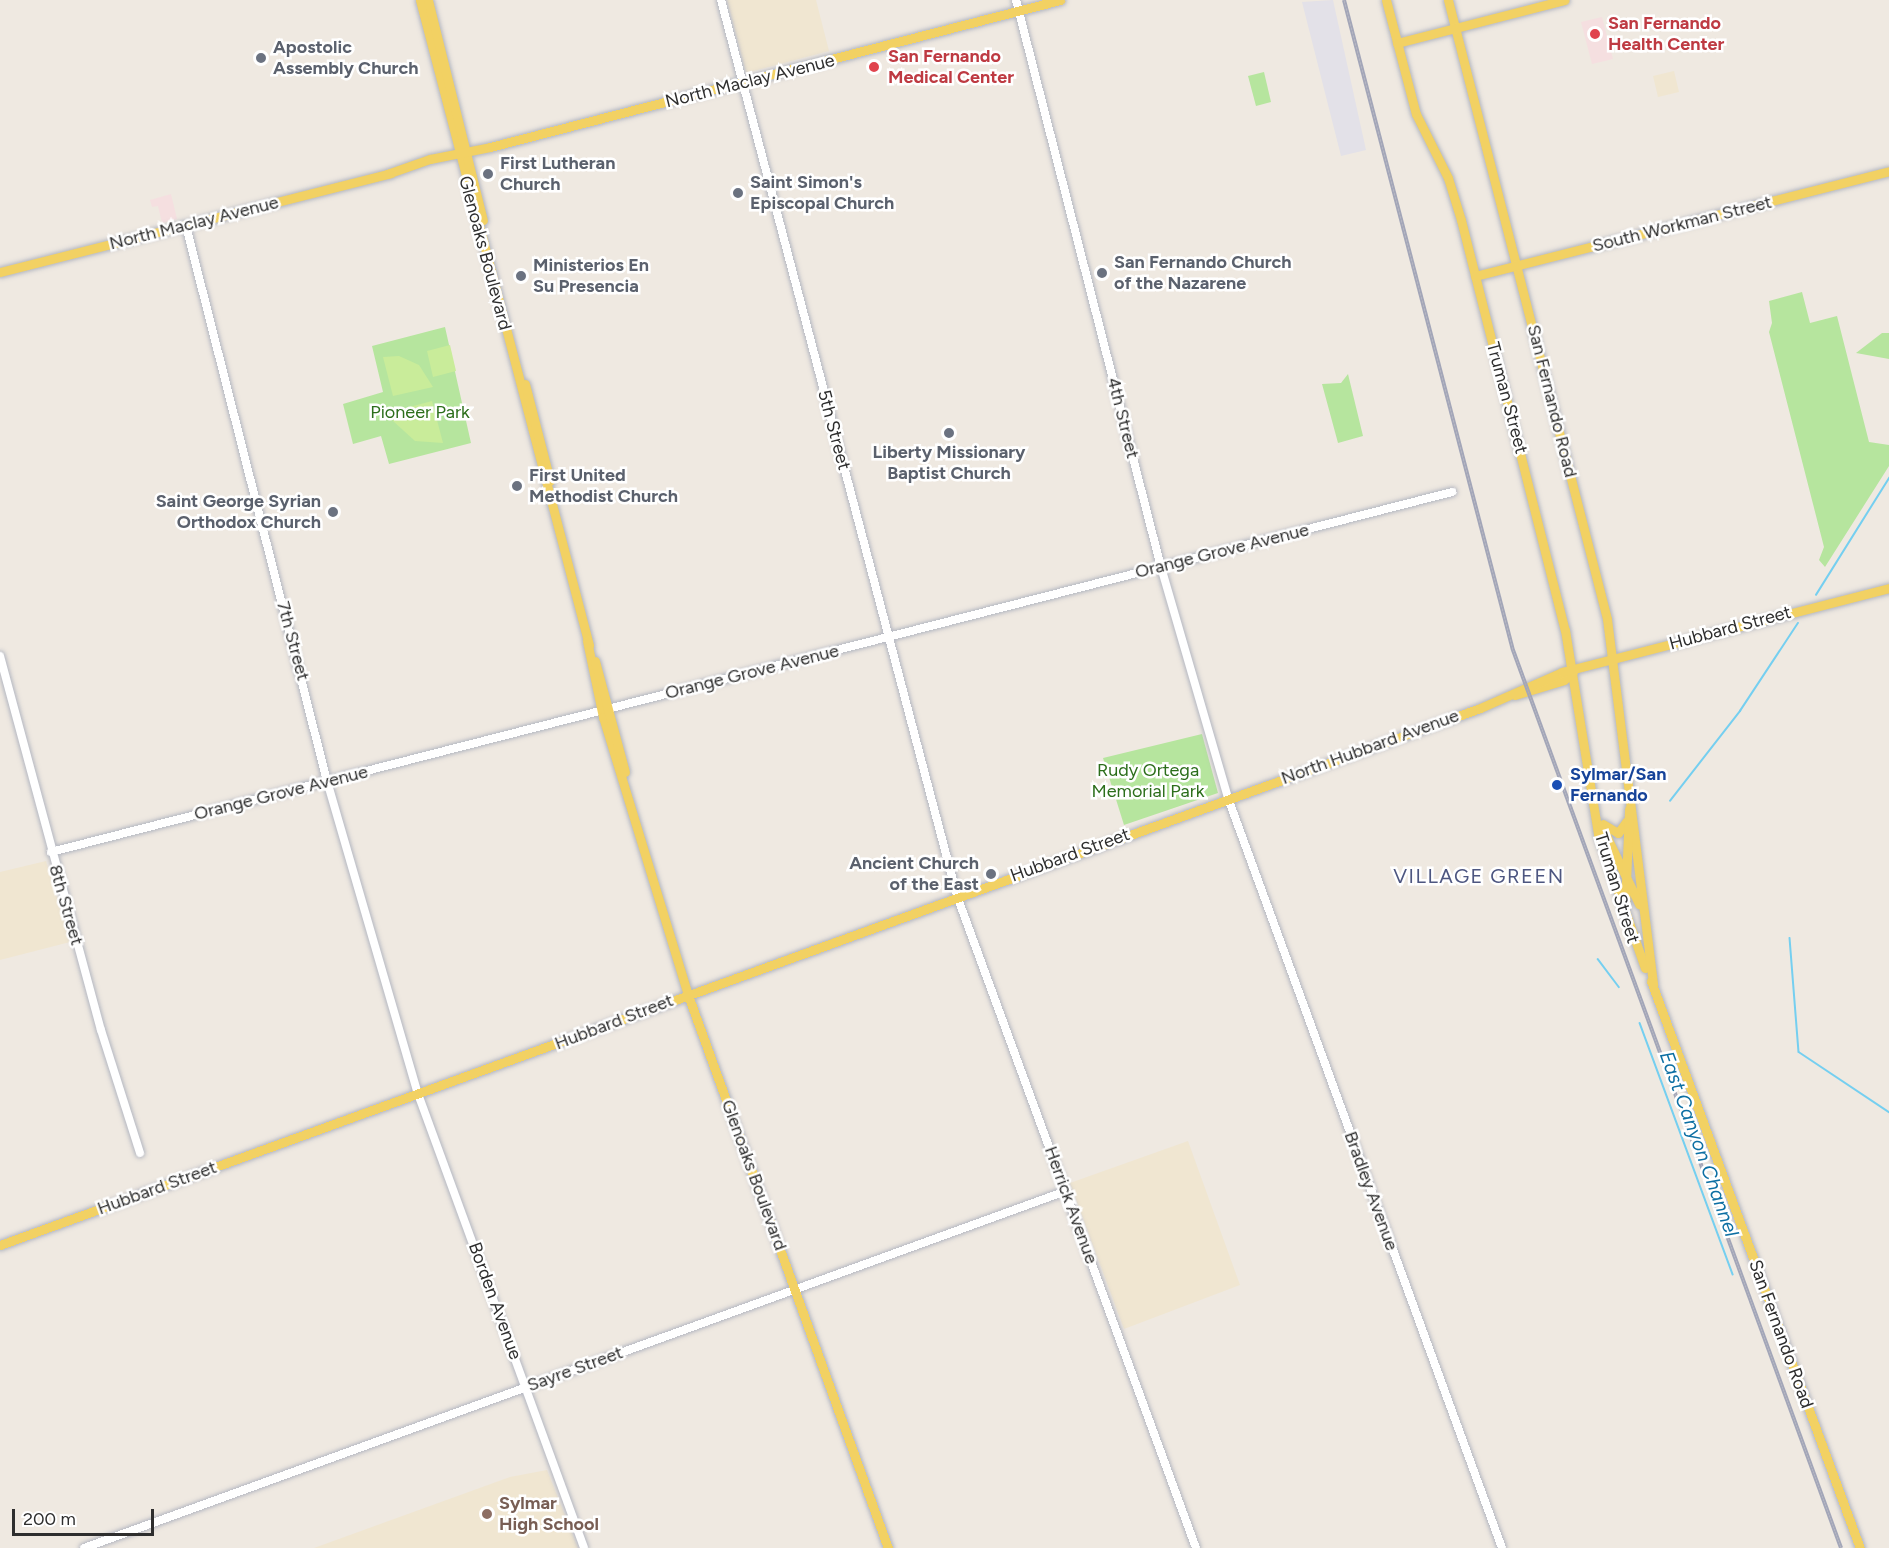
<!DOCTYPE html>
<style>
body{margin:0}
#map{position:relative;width:1889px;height:1548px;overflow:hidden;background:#efe9e1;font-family:Figtree,sans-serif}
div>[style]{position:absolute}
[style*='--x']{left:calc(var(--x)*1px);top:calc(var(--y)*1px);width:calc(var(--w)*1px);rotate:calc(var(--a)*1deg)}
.industrial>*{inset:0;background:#e3e1e8}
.education>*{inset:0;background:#f0e6d1}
.medical>*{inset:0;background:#f5dfe0}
.green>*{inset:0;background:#b6e59e}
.pitch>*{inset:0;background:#c9ec9a}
.stream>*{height:1.5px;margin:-0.75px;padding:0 0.75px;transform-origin:0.75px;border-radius:0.75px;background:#75cff0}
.roads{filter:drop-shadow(0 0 2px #b4b7c1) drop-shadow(0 0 2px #b4b7c1)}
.minor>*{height:8px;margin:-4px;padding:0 4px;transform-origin:4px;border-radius:4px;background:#fff}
.major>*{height:9px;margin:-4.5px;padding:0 4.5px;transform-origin:4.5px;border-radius:4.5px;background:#f2d163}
.rail>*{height:4px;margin-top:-2px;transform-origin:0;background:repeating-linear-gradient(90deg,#fff 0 4.5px,#a3a6b8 0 9px);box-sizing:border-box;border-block:2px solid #a3a6b8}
.dots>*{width:16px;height:16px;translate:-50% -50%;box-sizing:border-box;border:3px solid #fff;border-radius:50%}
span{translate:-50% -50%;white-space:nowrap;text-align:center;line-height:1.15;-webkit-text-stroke:5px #fff;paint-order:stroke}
.health-label{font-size:18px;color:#be3a42;font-weight:700}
.left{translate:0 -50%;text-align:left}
.worship-label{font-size:18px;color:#5b616d;font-weight:700}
.right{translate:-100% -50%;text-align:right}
.street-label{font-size:18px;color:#2e2e2e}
.park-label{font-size:18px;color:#2c6e1b}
.transit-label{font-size:18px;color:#164399;font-weight:700}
.education-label{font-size:18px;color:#785e54;font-weight:700}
.neighbourhood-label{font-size:20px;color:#4d5680;letter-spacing:1.5px}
.water-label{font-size:20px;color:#0d6fa3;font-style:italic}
.scale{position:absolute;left:12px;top:1509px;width:142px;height:27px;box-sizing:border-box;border:3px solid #2e2e2e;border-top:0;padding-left:8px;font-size:18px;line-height:21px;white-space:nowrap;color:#2e2e2e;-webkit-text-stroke:4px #fff;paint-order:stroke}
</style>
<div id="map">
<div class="industrial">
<i style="clip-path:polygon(1333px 0,1366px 150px,1341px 156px,1302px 2px)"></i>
</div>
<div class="education">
<i style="clip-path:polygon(727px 0,816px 0,829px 51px,746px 73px)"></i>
<i style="clip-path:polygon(1674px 71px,1679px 92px,1658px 97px,1653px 76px)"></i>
<i style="clip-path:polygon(46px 861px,70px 942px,0 960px,0 872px)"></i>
<i style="clip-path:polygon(1188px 1141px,1240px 1285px,1124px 1329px,1070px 1183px)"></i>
<i style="clip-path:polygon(547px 1470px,578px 1548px,314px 1548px,510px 1477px)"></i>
</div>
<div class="medical">
<i style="clip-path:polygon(1602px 17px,1613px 59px,1592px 64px,1581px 22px)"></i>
<i style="clip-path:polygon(171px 194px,177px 219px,162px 223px,158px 206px,152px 207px,150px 200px)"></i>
</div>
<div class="green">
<i style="clip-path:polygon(1264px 72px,1271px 102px,1256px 106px,1248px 76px)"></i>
<i style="clip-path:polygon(1802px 292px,1810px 323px,1837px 316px,1869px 442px,1889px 445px,1889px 466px,1825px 567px,1819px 560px,1824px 547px,1769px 332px,1772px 323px,1769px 301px)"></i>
<i style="clip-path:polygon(445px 327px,471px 443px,389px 464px,381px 436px,353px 444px,343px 404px,383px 392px,372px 346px)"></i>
<i style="clip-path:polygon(1882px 333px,1889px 333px,1889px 359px,1856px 353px)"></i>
<i style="clip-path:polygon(1348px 374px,1363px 436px,1338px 443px,1322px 384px,1341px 383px)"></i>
<i style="clip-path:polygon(1202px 734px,1218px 793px,1124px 825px,1103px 758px)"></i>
</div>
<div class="pitch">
<i style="clip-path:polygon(450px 345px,456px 371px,433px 377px,427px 351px)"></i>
<i style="clip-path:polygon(399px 356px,419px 365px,433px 387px,393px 396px,383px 357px)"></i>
<i style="clip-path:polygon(432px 401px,443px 443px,415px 441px,393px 421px,391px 412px)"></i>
</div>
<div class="stream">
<i style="--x:1816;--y:595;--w:138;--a:-58"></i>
<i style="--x:1670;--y:801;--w:114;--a:-52.1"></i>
<i style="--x:1740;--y:711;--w:105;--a:-56.6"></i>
<i style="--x:1790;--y:938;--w:114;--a:85.5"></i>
<i style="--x:1799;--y:1052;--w:108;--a:33.7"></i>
<i style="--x:1598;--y:959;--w:35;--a:53"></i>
<i style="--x:1640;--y:1023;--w:268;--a:69.7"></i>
</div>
<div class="roads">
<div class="minor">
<i style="--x:721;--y:0;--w:927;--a:75.24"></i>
<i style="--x:957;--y:896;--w:694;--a:69.87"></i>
<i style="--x:1016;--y:0;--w:585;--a:75.66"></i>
<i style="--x:1161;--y:567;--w:241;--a:73.8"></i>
<i style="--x:1228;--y:798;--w:798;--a:69.93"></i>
<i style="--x:186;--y:226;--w:573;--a:75.75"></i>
<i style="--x:327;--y:781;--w:326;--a:73.8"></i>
<i style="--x:418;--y:1094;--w:483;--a:69.9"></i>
<i style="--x:0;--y:656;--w:387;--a:74.9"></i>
<i style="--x:101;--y:1030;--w:129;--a:72.4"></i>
<i style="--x:51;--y:852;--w:1447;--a:-14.41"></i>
<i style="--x:84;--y:1548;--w:1045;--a:-19.98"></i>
</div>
<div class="major">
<i style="--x:420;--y:0;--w:667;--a:75.32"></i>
<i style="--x:428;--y:0;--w:227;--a:76"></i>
<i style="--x:1386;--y:0;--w:118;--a:75.3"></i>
<i style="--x:1416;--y:114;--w:72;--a:63.4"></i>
<i style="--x:1448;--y:178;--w:44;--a:72.8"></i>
<i style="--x:1461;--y:220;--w:423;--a:75.8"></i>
<i style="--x:1565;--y:630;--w:207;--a:80.8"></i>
<i style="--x:1598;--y:834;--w:142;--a:70.7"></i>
<i style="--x:1448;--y:0;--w:639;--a:75.59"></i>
<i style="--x:1607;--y:619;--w:369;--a:82.8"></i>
<i style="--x:1397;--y:43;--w:173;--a:-14.4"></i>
<i style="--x:387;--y:174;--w:46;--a:-19.2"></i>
<i style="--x:430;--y:159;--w:61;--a:-11.3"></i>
<i style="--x:490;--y:147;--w:589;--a:-14.46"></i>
<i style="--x:0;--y:272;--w:403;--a:-14.2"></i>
<i style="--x:1475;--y:276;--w:427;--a:-14.2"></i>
<i style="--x:525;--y:384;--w:100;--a:75.5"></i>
<i style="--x:587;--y:641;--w:78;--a:78.1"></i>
<i style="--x:603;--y:717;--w:291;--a:73"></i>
<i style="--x:688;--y:995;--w:588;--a:70.12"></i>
<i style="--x:595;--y:661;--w:115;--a:74.9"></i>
<i style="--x:1515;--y:695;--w:51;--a:-17"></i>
<i style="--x:1564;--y:680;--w:12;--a:-42"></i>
<i style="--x:1603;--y:824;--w:17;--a:31"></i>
<i style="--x:1618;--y:833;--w:14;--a:-54"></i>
<i style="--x:1601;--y:825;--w:88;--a:64.3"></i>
<i style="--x:1625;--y:906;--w:97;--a:-87.6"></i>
<i style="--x:1651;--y:981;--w:604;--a:69.77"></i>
<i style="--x:0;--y:1245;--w:1574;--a:-19.94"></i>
<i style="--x:1480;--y:708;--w:90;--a:-23.7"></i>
<i style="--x:1562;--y:672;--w:338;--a:-14.4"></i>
</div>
</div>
<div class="rail">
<i style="--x:1344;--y:0;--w:672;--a:75.43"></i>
<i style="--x:1513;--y:650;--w:956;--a:69.93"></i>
</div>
<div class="dots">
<i style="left:1595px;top:34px;background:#e0444e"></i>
<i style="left:261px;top:58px;background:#6b7280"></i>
<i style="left:874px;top:67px;background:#e0444e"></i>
<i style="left:488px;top:174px;background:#6b7280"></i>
<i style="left:738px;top:193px;background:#6b7280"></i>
<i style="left:1102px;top:273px;background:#6b7280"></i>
<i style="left:521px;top:276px;background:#6b7280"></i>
<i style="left:949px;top:433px;background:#6b7280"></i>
<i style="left:517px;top:486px;background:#6b7280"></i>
<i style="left:333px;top:512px;background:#6b7280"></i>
<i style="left:1557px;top:785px;background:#1a4fb4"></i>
<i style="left:991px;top:874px;background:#6b7280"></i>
<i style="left:487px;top:1514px;background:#8d6e63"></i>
</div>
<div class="health-label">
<span class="left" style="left:1608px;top:34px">San Fernando<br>Health Center</span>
<span class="left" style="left:888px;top:67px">San Fernando<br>Medical Center</span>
</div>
<div class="worship-label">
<span class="left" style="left:273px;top:58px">Apostolic<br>Assembly Church</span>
<span class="left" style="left:500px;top:174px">First Lutheran<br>Church</span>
<span class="left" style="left:750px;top:193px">Saint Simon's<br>Episcopal Church</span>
<span class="left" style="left:1114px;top:273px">San Fernando Church<br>of the Nazarene</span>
<span class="left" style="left:533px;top:276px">Ministerios En<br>Su Presencia</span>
<span style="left:949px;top:463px">Liberty Missionary<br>Baptist Church</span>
<span class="left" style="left:529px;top:486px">First United<br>Methodist Church</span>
<span class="right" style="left:321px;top:512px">Saint George Syrian<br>Orthodox Church</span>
<span class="right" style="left:979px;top:874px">Ancient Church<br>of the East</span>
</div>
<div class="street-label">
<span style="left:750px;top:81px;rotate:-14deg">North Maclay Avenue</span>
<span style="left:194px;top:223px;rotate:-14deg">North Maclay Avenue</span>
<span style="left:1682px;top:224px;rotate:-14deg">South Workman Street</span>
<span style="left:485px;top:253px;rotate:75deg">Glenoaks Boulevard</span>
<span style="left:1507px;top:398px;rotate:75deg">Truman Street</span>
<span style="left:1552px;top:401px;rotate:76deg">San Fernando Road</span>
<span style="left:1123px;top:418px;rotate:76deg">4th Street</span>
<span style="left:834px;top:430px;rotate:75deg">5th Street</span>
<span style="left:1222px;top:551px;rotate:-14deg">Orange Grove Avenue</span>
<span style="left:1730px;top:628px;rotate:-15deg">Hubbard Street</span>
<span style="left:293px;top:641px;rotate:75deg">7th Street</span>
<span style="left:752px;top:672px;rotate:-14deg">Orange Grove Avenue</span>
<span style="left:1370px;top:747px;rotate:-20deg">North Hubbard Avenue</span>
<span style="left:281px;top:793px;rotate:-14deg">Orange Grove Avenue</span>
<span style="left:1070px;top:855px;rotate:-20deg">Hubbard Street</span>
<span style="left:1617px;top:888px;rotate:73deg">Truman Street</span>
<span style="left:66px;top:905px;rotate:74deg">8th Street</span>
<span style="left:614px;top:1022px;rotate:-21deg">Hubbard Street</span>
<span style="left:754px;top:1175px;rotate:70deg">Glenoaks Boulevard</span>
<span style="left:157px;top:1188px;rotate:-20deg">Hubbard Street</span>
<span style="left:1371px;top:1191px;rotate:70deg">Bradley Avenue</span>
<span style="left:1071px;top:1205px;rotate:70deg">Herrick Avenue</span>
<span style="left:495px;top:1301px;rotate:70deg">Borden Avenue</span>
<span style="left:1781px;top:1334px;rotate:70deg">San Fernando Road</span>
<span style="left:575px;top:1369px;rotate:-20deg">Sayre Street</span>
</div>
<div class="park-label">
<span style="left:420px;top:412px">Pioneer Park</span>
<span style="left:1148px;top:781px">Rudy Ortega<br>Memorial Park</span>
</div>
<div class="transit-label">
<span class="left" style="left:1570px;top:785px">Sylmar/San<br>Fernando</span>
</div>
<div class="education-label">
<span class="left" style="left:499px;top:1514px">Sylmar<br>High School</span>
</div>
<div class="neighbourhood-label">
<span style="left:1479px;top:876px">VILLAGE GREEN</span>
</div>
<div class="water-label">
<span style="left:1699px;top:1144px;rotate:70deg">East Canyon Channel</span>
</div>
<div class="scale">200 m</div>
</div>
